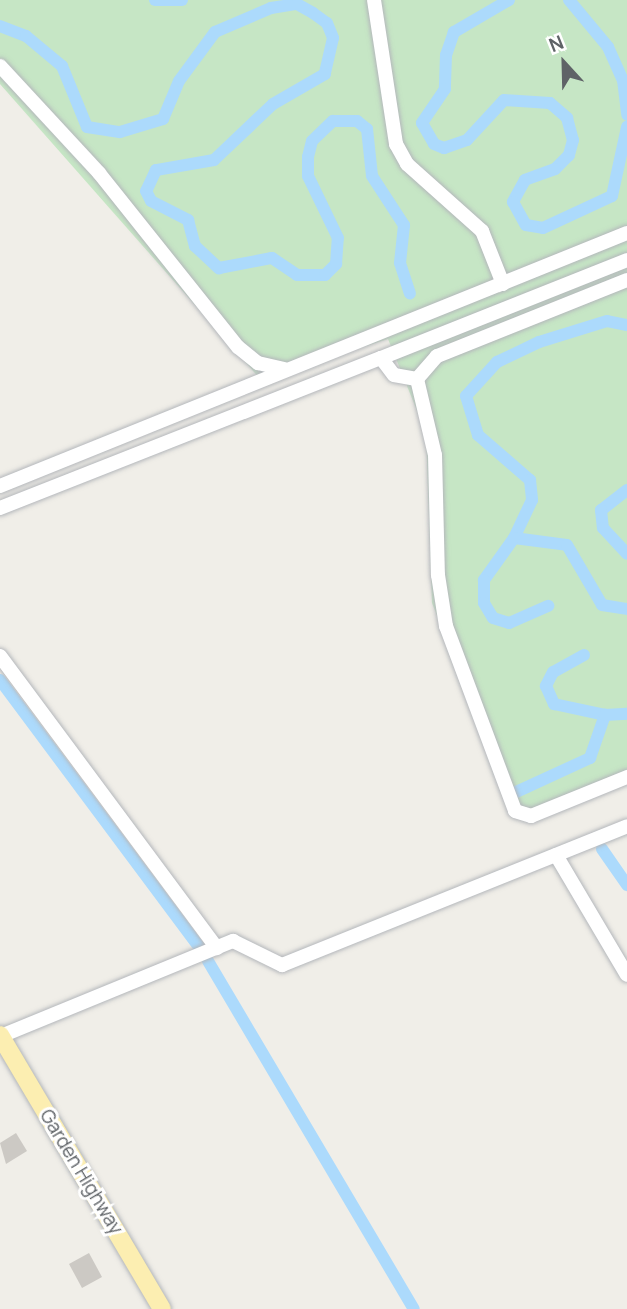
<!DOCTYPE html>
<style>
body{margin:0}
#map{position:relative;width:627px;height:1309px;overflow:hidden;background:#f0eee8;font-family:Manrope,sans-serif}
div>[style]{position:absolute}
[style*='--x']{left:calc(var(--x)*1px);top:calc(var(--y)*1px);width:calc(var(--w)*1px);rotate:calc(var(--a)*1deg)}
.green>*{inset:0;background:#c6e6c5}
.canal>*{height:12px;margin:-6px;padding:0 6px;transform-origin:6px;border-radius:6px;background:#acdafc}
.building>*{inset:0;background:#ccc9c4}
.roads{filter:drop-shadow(0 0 2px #b4b7bb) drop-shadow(0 0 2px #b4b7bb)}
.minor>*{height:14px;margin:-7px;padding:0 7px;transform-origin:7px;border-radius:7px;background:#fff}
.major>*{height:18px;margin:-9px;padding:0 9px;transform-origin:9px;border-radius:9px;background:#fceeb1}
span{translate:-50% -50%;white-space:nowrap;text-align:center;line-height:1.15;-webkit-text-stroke:6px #fff;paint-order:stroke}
.street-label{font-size:19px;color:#5f6367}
.north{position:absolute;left:529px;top:28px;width:70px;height:70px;-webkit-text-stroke:5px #fff;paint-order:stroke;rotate:338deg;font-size:19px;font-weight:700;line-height:28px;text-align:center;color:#5f6367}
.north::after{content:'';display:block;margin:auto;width:24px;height:32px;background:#5f6367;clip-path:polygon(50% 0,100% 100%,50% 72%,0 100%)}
</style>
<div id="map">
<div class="green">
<i style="clip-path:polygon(0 0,627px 0,627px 776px,517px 819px,432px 603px,426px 433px,388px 339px,261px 380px,0 84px)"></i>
</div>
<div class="canal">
<i style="--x:155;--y:0;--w:27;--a:0"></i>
<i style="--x:509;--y:0;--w:64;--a:149.8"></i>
<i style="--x:454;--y:32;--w:24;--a:109"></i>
<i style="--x:446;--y:55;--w:34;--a:92"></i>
<i style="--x:445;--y:89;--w:41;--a:124.1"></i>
<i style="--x:422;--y:123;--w:24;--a:60"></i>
<i style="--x:434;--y:144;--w:11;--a:22"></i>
<i style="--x:444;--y:148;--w:24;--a:-19"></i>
<i style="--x:467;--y:140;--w:54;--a:-47.2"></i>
<i style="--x:504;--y:100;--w:46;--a:3.7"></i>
<i style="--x:550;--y:103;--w:23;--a:41"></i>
<i style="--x:567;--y:118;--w:23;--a:75"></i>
<i style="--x:573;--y:140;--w:16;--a:105"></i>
<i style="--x:569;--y:155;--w:20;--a:135"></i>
<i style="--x:555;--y:169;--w:32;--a:160"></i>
<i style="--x:525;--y:180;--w:25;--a:119"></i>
<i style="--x:513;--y:202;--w:26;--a:61"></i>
<i style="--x:526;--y:225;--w:17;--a:10"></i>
<i style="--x:543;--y:228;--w:76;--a:-24.9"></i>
<i style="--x:612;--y:196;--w:71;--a:-77.7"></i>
<i style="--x:569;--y:0;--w:61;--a:50.3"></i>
<i style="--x:608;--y:47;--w:36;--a:66"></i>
<i style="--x:623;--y:80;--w:35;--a:83"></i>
<i style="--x:0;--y:26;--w:28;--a:21"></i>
<i style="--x:26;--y:36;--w:47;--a:39.8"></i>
<i style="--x:62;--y:66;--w:66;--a:67.7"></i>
<i style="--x:87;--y:127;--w:33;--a:9"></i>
<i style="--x:120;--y:132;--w:45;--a:-16.8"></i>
<i style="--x:163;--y:119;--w:41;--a:-67.2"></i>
<i style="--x:179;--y:81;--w:61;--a:-53.7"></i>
<i style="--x:215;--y:32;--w:61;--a:-23.2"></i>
<i style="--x:271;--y:8;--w:26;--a:-9"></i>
<i style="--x:297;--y:4;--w:18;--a:29"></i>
<i style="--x:313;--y:13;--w:17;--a:36"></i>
<i style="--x:327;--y:23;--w:16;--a:68"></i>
<i style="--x:333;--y:38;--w:37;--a:103"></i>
<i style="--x:325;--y:74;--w:60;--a:150"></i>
<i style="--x:273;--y:104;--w:81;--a:136.5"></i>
<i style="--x:214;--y:160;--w:59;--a:170.2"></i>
<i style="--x:156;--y:170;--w:23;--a:115"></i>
<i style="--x:146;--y:191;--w:11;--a:63"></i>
<i style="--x:151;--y:201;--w:42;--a:27.2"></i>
<i style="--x:188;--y:220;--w:27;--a:75"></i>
<i style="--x:195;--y:246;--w:33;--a:43"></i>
<i style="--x:219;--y:268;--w:54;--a:-10.7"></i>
<i style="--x:272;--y:258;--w:30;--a:34"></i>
<i style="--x:297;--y:275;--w:28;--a:0"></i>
<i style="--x:325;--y:275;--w:16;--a:-45"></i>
<i style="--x:336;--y:264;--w:26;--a:-86"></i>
<i style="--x:338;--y:238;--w:69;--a:-115.8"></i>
<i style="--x:308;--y:176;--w:19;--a:-90"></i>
<i style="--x:308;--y:157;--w:16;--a:-76"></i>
<i style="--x:312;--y:141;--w:29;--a:-44"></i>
<i style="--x:333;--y:121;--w:24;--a:0"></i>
<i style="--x:357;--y:121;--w:13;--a:39"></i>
<i style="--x:367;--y:129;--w:47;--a:83.9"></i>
<i style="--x:372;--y:176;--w:59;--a:56.9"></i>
<i style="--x:404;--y:225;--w:38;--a:96"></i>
<i style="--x:400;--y:263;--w:32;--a:72"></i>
<i style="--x:627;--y:325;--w:20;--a:-169"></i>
<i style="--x:607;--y:321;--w:71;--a:162.8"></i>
<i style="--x:539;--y:342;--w:47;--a:154.5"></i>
<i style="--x:497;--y:362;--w:46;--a:132.4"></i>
<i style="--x:466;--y:396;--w:41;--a:72.9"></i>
<i style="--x:478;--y:435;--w:69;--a:40.9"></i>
<i style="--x:530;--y:480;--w:20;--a:84"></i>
<i style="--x:532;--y:500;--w:42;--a:115.3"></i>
<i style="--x:514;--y:538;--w:53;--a:7.5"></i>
<i style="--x:567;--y:545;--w:69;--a:59.7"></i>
<i style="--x:602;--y:605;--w:25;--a:9"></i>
<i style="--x:627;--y:490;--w:33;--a:142"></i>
<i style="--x:601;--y:510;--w:18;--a:84"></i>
<i style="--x:603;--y:528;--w:35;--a:47"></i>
<i style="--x:514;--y:538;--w:52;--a:125.5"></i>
<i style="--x:484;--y:580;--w:23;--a:90"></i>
<i style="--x:484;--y:603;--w:17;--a:59"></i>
<i style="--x:493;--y:618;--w:17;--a:17"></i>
<i style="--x:509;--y:623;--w:43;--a:-23.6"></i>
<i style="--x:584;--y:655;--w:35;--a:151"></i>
<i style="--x:553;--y:672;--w:16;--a:117"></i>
<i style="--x:546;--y:686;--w:20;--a:66"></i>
<i style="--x:554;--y:704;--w:52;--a:12.2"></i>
<i style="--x:0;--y:680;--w:332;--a:53.3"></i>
<i style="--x:514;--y:793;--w:84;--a:-24.7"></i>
<i style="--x:590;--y:758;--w:46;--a:-70.8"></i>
<i style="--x:605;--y:715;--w:22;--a:-3"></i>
<i style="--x:602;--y:849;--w:44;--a:55.2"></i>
<i style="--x:208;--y:961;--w:404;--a:59.4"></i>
</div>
<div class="building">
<i style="clip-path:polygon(16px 1133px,27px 1151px,6px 1164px,0 1143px)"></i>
<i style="clip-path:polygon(89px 1253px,102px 1277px,82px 1288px,69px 1264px)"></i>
</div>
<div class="roads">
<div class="minor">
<i style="--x:374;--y:0;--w:146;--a:81.3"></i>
<i style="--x:396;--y:144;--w:23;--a:61"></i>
<i style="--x:407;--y:164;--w:101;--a:41.8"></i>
<i style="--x:482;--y:231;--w:57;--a:68.4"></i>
<i style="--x:0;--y:66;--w:146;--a:47.2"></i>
<i style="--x:99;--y:173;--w:223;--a:51.4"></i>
<i style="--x:238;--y:347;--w:26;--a:39"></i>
<i style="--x:258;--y:363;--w:27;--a:13"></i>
<i style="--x:627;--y:280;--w:205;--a:158.2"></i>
<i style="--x:437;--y:356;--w:30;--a:131"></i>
<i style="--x:417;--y:379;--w:78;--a:76.7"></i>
<i style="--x:435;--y:455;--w:120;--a:88.6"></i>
<i style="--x:438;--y:575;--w:52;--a:81.1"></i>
<i style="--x:446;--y:626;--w:197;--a:69.5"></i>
<i style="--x:515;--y:811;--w:17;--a:17"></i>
<i style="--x:531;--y:816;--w:104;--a:-22.1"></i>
<i style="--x:381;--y:358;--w:265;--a:-21.7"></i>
<i style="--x:0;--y:486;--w:676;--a:-21.97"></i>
<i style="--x:0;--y:508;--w:409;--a:-21.5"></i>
<i style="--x:381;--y:358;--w:21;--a:53"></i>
<i style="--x:394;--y:375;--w:23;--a:10"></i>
<i style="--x:0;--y:656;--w:364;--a:53.4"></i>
<i style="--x:556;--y:855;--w:139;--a:59.4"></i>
<i style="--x:1;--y:1036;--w:251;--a:-22.3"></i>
<i style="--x:233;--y:941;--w:55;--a:26.1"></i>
<i style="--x:282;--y:965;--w:372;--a:-21.9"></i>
</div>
<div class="major">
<i style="--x:0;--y:1035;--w:318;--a:59.4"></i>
</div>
</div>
<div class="street-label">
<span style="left:81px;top:1172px;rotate:59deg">Garden Highway</span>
</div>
<div class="north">N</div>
</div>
